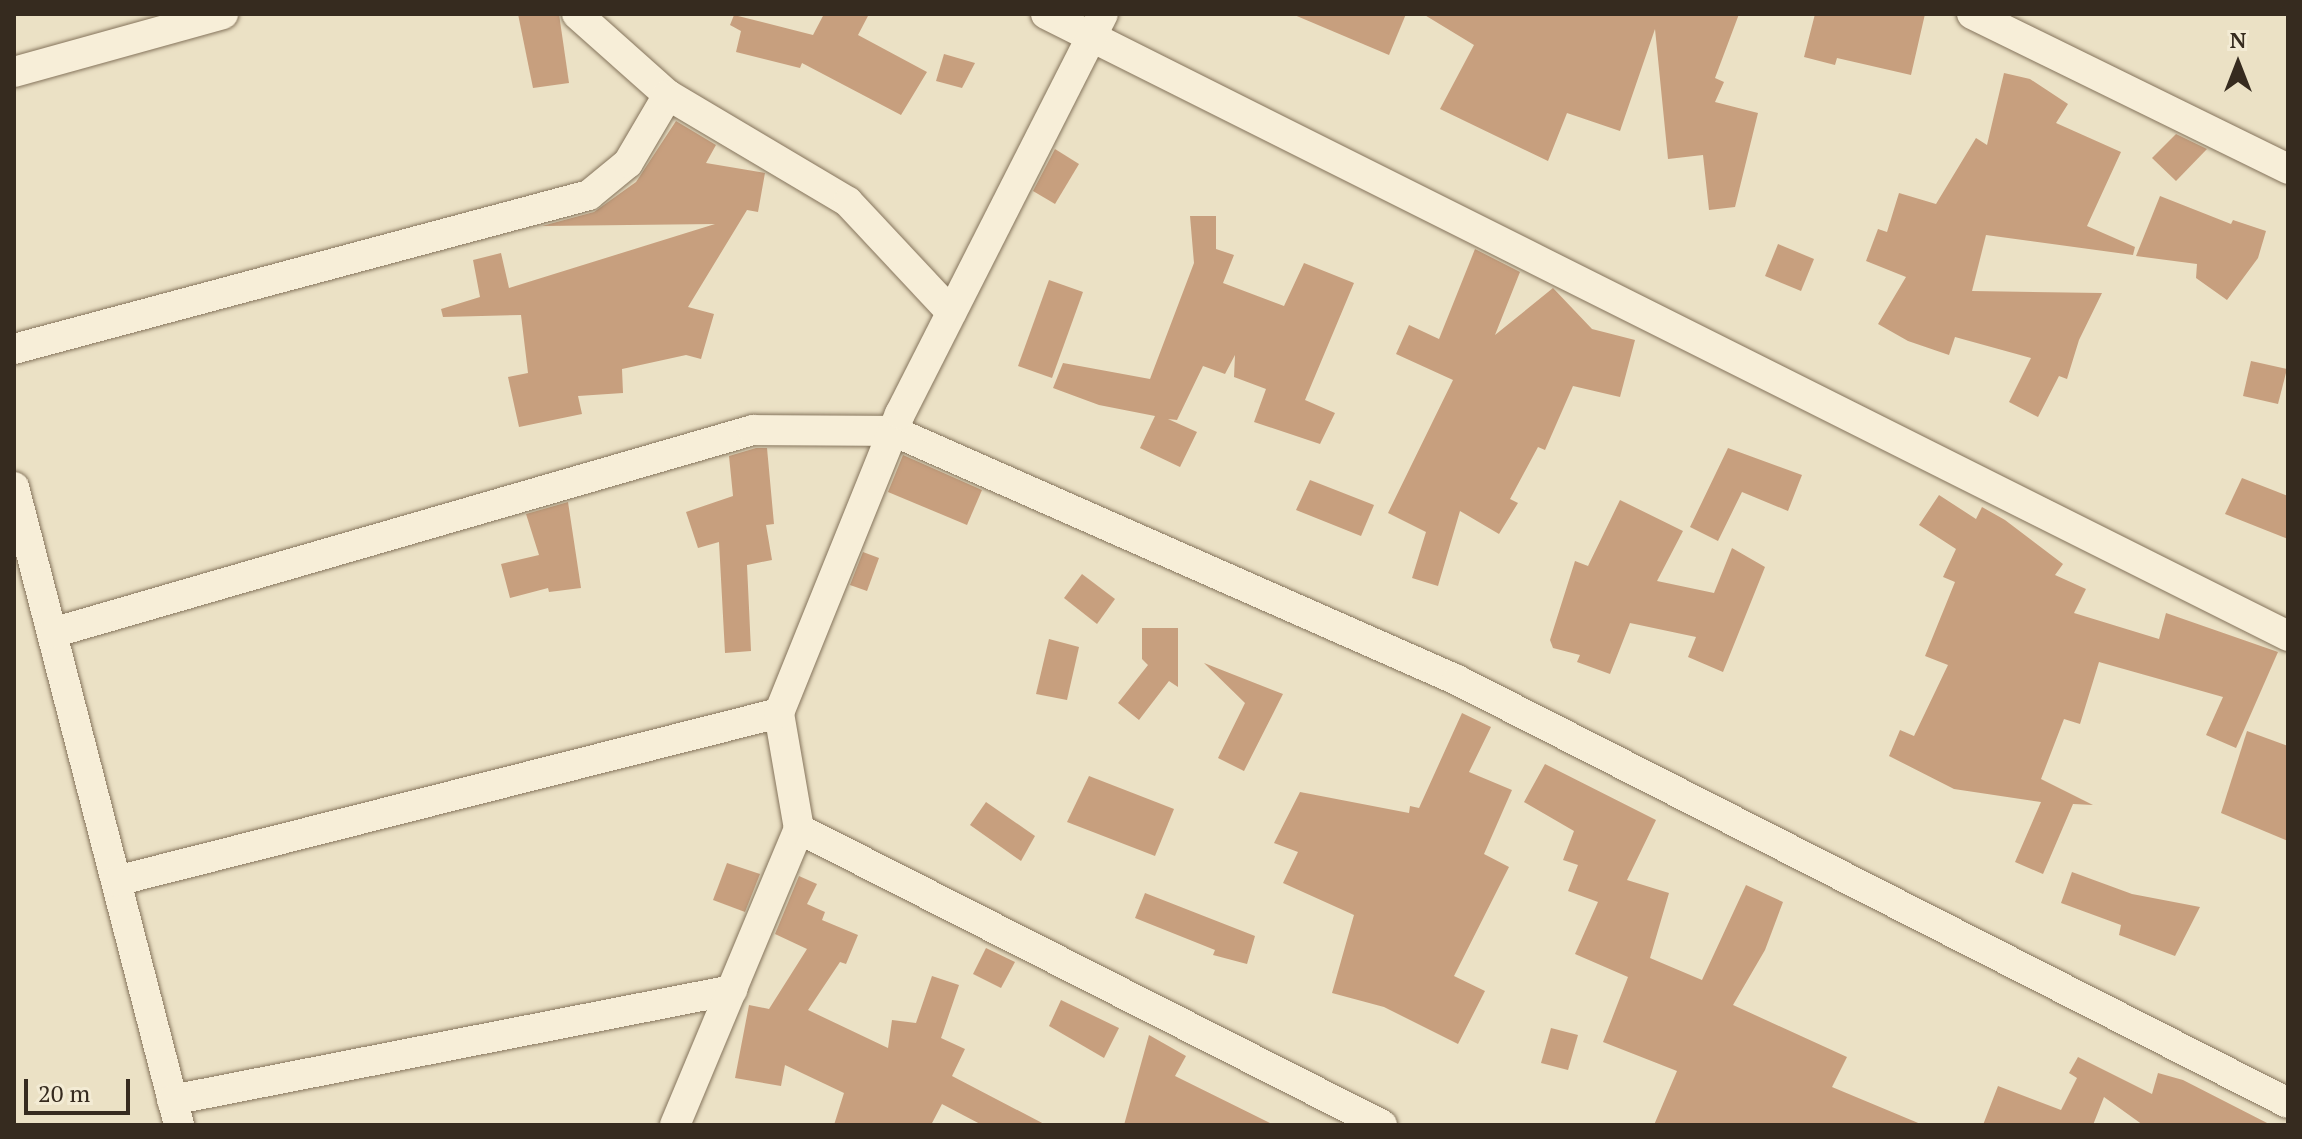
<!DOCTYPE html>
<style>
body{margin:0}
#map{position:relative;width:2302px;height:1139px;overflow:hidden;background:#ebe1c5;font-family:"PT Serif",serif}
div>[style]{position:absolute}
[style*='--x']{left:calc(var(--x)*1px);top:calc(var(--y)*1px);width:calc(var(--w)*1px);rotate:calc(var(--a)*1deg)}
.building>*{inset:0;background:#c79f7e}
.roads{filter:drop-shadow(0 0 2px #85745c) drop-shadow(0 0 2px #85745c)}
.minor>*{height:30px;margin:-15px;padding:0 15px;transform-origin:15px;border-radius:15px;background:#f7eed8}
span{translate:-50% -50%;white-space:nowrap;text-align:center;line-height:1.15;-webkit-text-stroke:6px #f3ebd4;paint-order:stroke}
.frame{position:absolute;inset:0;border:16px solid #362b1f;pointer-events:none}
.north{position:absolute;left:2198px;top:24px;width:80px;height:80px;-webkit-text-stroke:6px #f3ebd4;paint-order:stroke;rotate:0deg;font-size:22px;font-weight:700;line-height:32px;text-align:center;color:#362b1f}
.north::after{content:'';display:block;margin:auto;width:28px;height:36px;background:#362b1f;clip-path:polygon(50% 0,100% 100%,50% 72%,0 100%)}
.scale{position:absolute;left:24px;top:1079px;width:106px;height:36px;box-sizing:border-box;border:4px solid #362b1f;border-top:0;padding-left:10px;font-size:24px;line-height:28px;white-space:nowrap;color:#362b1f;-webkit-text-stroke:6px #f3ebd4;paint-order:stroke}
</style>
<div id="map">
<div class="building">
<i style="clip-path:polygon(518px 14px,559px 14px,569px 83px,533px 88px)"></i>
<i style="clip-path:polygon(824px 14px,869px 14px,858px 35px,927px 72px,901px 115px,802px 63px,800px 68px,736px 52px,741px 31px,730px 25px,734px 15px,813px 35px)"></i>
<i style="clip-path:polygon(1292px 14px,1406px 14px,1389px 55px)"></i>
<i style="clip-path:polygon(1423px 14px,1739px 14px,1715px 78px,1724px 82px,1715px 102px,1758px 113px,1735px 207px,1709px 210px,1703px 155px,1668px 159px,1655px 29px,1620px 131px,1567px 113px,1548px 161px,1440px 109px,1474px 45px)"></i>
<i style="clip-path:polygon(1815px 14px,1925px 14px,1911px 75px,1837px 58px,1835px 65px,1804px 57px)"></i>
<i style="clip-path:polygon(944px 54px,975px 63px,962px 88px,936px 81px)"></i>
<i style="clip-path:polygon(2004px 73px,2030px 79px,2068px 104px,2056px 123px,2121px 152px,2087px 226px,2135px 247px,2133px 255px,1986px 235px,1972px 291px,2102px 293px,2079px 340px,2067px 379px,2059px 376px,2038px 417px,2009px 402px,2031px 358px,1955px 337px,1949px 355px,1908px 341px,1878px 324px,1906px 277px,1866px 261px,1878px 229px,1887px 232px,1899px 193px,1936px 204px,1976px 138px,1987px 145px)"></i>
<i style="clip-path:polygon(676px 121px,716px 145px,706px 163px,765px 173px,758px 212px,747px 210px,688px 307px,714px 314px,701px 359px,686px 355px,622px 369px,623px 393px,578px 396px,582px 414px,519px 427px,508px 377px,528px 373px,521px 315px,443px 317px,441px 309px,480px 297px,473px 260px,501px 253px,509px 288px,715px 224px,542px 226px,594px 212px,636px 182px)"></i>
<i style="clip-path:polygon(2176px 134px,2207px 149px,2176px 181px,2152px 158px)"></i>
<i style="clip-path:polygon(1055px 149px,1079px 164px,1055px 204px,1033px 191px)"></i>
<i style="clip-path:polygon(2160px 196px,2231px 224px,2233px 220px,2266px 231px,2258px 258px,2227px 300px,2196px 278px,2197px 264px,2136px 256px)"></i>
<i style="clip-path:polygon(1190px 216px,1216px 216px,1216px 249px,1234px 255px,1223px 283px,1284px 306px,1304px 263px,1354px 283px,1305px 400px,1335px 413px,1320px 444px,1254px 422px,1266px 389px,1234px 377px,1235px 355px,1225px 374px,1203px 366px,1177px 420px,1168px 419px,1197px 432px,1180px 467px,1140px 448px,1155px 416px,1099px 405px,1053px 388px,1063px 363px,1150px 379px,1194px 263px)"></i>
<i style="clip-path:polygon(1778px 244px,1814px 259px,1801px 291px,1765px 276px)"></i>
<i style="clip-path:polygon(1475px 249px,1520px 272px,1495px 335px,1553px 288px,1592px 329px,1635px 340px,1620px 397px,1573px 386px,1545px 450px,1538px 447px,1510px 499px,1518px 503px,1499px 534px,1460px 511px,1438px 586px,1412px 578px,1426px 532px,1388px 513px,1453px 380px,1396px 354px,1409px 325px,1439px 339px)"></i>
<i style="clip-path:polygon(1049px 280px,1083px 292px,1052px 378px,1018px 366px)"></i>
<i style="clip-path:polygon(2251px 361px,2287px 369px,2278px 404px,2243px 396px)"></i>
<i style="clip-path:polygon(756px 448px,767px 448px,774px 524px,766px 525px,772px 560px,747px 565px,751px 651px,725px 653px,719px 542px,698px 548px,686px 512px,733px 496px,729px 456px)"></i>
<i style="clip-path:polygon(1728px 448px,1802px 475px,1788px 511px,1742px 492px,1718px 541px,1690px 527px)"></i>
<i style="clip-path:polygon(903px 455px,982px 490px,967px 525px,888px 492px)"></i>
<i style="clip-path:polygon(2242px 478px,2288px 496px,2288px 539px,2225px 514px)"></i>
<i style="clip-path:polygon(1310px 480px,1374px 505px,1361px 536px,1296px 510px)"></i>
<i style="clip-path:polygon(1939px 495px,1976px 519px,1982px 507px,2005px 520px,2063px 564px,2055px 575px,2086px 589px,2074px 613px,2159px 639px,2166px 613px,2278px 652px,2236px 748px,2206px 735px,2223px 697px,2099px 662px,2080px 724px,2064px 719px,2041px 779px,2093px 805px,2073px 804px,2043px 874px,2015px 862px,2041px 802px,1954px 789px,1889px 756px,1900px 730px,1914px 736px,1948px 665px,1925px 656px,1955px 582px,1943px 577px,1956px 549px,1919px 525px)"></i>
<i style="clip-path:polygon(1620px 500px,1683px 531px,1657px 581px,1714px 593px,1732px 548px,1765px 567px,1723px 672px,1688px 657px,1696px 637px,1630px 623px,1610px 674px,1577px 662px,1580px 655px,1553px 648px,1550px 640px,1575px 561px,1588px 566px)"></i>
<i style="clip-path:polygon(568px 502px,581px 588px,549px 592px,548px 588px,510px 598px,501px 564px,539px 555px,526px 514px)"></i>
<i style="clip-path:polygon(863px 552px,879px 558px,867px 591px,850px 585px)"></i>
<i style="clip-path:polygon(1082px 574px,1115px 599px,1097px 624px,1064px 598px)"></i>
<i style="clip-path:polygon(1142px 628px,1178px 628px,1178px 687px,1169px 681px,1139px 720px,1118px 703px,1148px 665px,1142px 659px)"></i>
<i style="clip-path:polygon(1049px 639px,1079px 647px,1067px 700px,1036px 694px)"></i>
<i style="clip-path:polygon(1204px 663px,1283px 694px,1244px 771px,1218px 758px,1245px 703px)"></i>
<i style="clip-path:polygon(1462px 713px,1491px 727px,1469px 772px,1512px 790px,1484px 854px,1509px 867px,1454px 976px,1485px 991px,1458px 1044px,1384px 1007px,1332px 993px,1354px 915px,1283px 883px,1298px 852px,1274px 843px,1300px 792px,1409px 813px,1410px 806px,1419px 808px)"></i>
<i style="clip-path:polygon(2247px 731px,2288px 746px,2288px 841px,2221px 813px)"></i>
<i style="clip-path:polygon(1545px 764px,1656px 820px,1627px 880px,1669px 893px,1650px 958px,1702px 980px,1746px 885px,1783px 902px,1765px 950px,1733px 1005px,1847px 1057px,1832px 1087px,1923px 1125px,1654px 1125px,1677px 1071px,1603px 1042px,1628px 977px,1575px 954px,1598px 902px,1568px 891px,1578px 865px,1563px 860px,1574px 831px,1524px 802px)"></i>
<i style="clip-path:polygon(1089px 776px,1174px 809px,1155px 856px,1067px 822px)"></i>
<i style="clip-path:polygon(986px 802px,1035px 836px,1021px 861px,970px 825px)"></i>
<i style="clip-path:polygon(727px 863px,760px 874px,745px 912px,713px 900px)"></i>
<i style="clip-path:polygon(2072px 872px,2132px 894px,2200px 907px,2175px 956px,2119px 935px,2121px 925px,2061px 903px)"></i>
<i style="clip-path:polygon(799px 876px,817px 884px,807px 904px,825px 912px,822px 920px,858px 935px,846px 964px,840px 962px,808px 1010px,888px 1048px,892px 1020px,916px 1023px,932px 976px,959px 985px,941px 1038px,965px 1049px,952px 1076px,1046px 1125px,982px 1125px,942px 1104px,931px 1125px,834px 1125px,844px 1093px,785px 1065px,781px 1086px,735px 1078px,749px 1005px,769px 1009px,807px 949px,775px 934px)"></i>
<i style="clip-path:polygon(1145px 893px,1255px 936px,1247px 964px,1213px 955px,1215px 950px,1135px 918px)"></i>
<i style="clip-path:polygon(986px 948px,1015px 962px,1001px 988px,973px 974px)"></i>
<i style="clip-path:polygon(1061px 1000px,1119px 1028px,1104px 1058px,1049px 1026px)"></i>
<i style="clip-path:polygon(1551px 1028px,1578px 1035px,1568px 1070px,1541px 1063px)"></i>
<i style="clip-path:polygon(1149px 1035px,1186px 1056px,1175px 1076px,1274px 1125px,1124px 1125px)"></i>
<i style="clip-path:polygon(2078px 1057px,2152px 1094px,2158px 1073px,2183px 1080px,2271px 1125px,2143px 1125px,2104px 1097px,2093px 1125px,1983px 1125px,1998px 1086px,2061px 1110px,2077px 1078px,2069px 1073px)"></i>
</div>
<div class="roads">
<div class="minor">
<i style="--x:577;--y:14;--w:122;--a:41.7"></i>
<i style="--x:1046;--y:14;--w:1389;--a:26.6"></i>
<i style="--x:1972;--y:14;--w:352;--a:26.1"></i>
<i style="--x:14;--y:72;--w:217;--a:-15.5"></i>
<i style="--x:14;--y:349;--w:595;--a:-14.99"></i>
<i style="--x:589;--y:195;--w:50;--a:-39.4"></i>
<i style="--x:628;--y:163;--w:79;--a:-59.5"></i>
<i style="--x:668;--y:95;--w:209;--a:30.7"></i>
<i style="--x:848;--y:202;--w:151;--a:46.9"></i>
<i style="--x:14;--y:487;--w:659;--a:75.5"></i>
<i style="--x:52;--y:633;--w:730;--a:-16.15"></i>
<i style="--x:753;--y:430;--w:140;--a:0.4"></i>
<i style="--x:893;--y:431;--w:617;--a:23.82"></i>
<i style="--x:1457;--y:680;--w:932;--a:26.98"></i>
<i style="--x:799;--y:829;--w:654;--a:26.92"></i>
<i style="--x:116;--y:881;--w:684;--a:-14.22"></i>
<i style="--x:172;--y:1100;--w:571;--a:-11.11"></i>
<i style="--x:675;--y:1125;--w:321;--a:-67.3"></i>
<i style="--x:799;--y:829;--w:118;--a:-99.8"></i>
<i style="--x:779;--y:713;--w:323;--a:-68"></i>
<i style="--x:900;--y:414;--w:449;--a:-63.1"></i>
</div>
</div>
<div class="frame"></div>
<div class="north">N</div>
<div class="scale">20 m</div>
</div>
